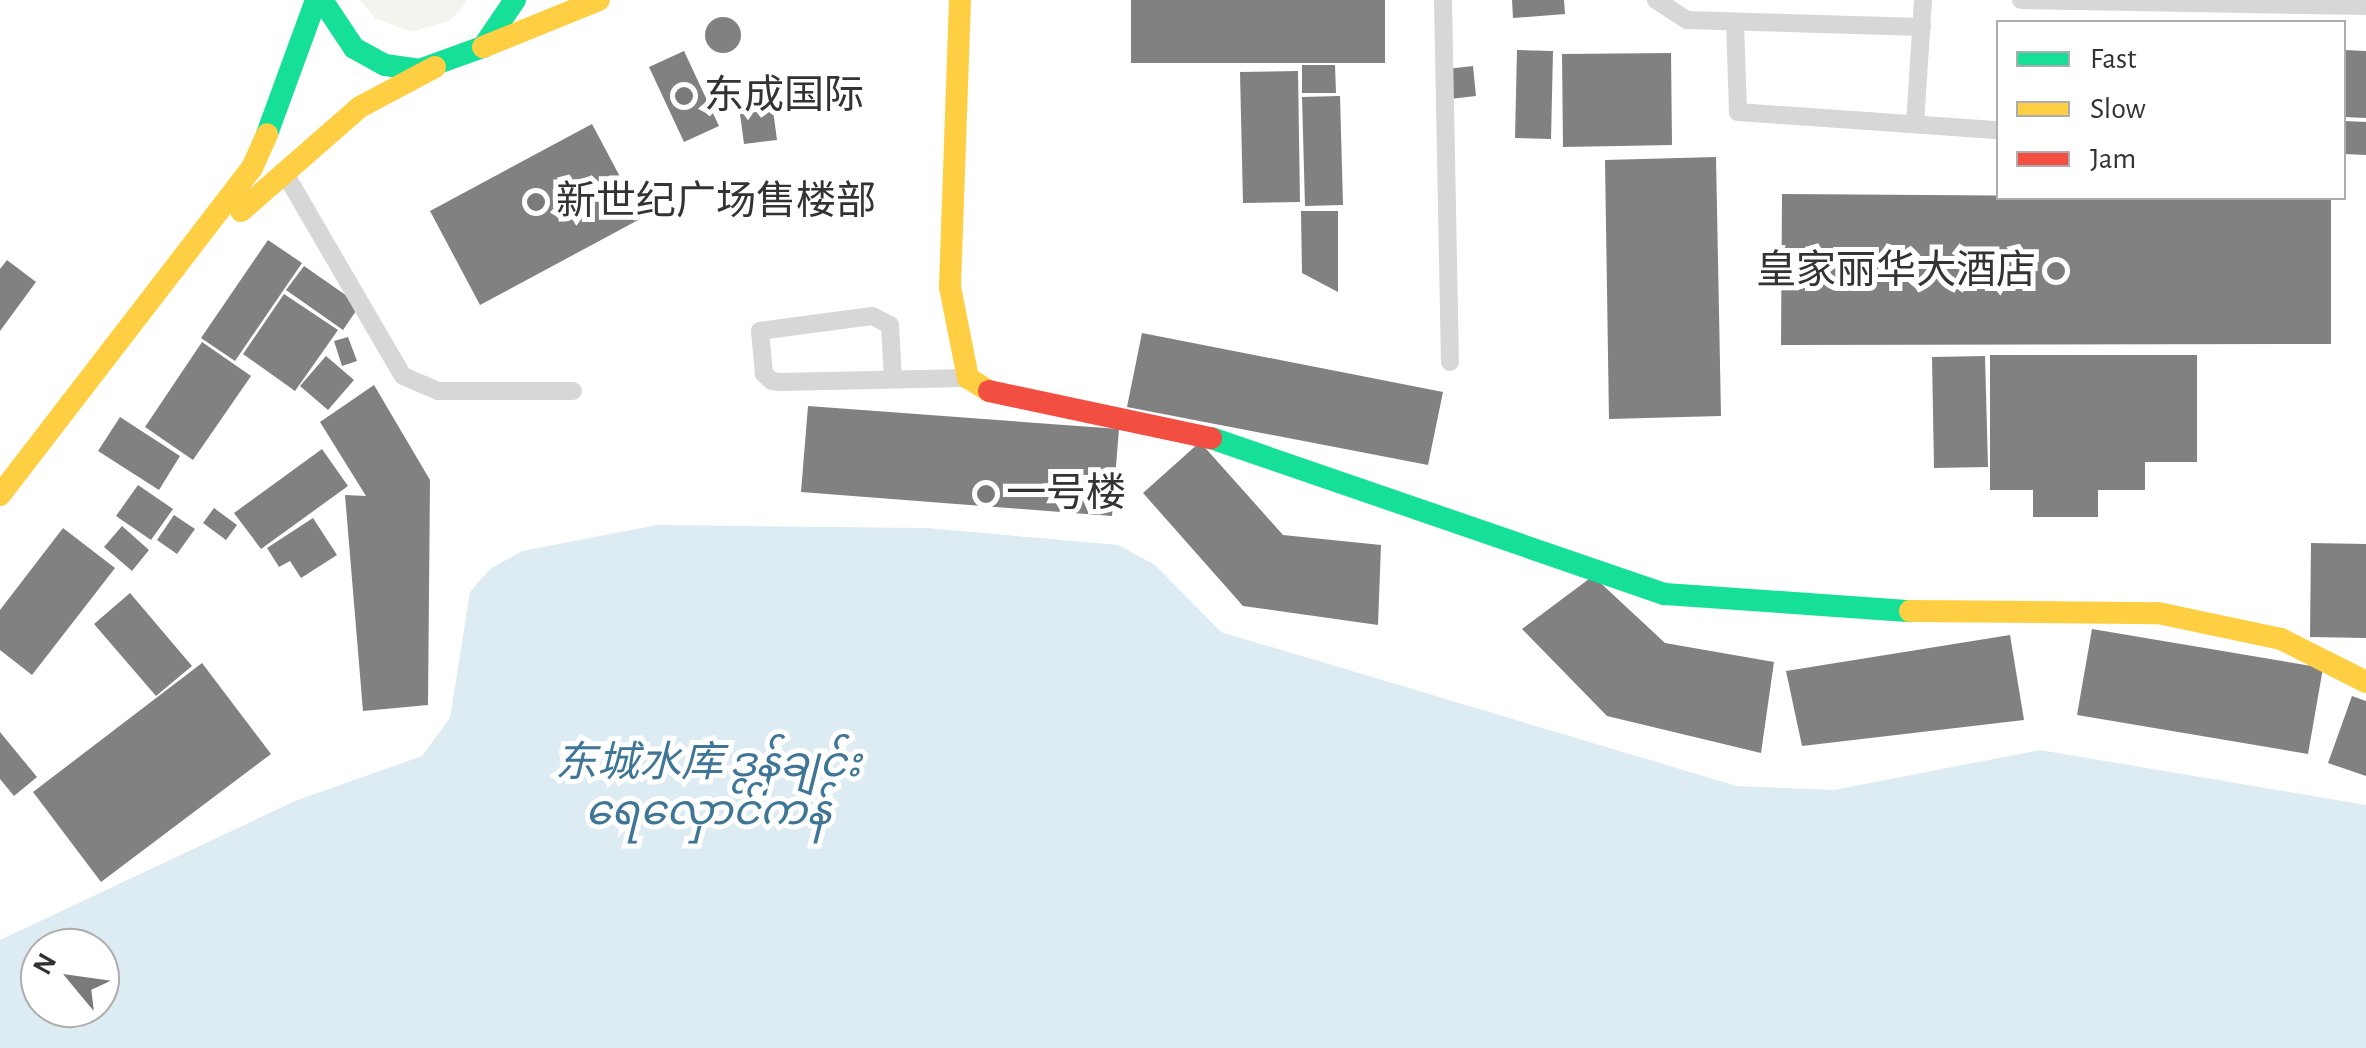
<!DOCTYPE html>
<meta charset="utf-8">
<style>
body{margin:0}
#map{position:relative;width:2366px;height:1048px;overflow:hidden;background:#fff;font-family:"Alegreya Sans","Noto Sans SC","Noto Sans Myanmar",sans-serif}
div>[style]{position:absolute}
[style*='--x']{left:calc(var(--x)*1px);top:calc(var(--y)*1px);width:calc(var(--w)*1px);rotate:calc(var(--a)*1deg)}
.green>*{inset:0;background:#f1f5ed}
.water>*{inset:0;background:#ddebf3}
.building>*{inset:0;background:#818181}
.round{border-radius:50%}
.lane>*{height:18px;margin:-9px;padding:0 9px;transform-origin:9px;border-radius:9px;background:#d7d7d7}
.fast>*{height:22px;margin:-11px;padding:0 11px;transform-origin:11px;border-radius:11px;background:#16e098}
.slow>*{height:22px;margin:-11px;padding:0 11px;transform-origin:11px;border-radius:11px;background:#ffcf43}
.jam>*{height:22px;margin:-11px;padding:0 11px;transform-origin:11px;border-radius:11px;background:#f24e42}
.dots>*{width:28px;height:28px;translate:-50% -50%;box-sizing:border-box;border:5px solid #fff;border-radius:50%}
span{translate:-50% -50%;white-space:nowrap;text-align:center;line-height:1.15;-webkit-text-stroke:10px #fff;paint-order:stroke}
.poi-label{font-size:40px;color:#333}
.left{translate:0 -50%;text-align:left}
.right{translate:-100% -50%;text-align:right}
.water-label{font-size:42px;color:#3f7597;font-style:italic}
.legend{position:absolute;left:1996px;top:20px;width:350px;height:180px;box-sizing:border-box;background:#fff;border:2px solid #adadad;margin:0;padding:12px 18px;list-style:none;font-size:30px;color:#333}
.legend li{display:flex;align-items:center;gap:20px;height:50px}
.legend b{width:50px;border:2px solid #adadad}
.north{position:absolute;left:20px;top:928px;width:100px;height:100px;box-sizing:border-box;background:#fff;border:2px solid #adadad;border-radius:50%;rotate:299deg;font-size:28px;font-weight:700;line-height:40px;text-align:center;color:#333}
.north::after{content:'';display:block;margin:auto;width:35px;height:45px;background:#7a7a7a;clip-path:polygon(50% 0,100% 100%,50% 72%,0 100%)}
</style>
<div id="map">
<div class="green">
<i style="clip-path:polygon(360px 0,468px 0,451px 20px,413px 32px,376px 19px)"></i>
</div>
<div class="water">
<i style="clip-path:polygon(evenodd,657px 525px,927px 528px,1118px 545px,1155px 565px,1221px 632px,1737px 786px,1834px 790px,2040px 750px,2366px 805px,2366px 1048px,0 1048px,0 940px,295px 801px,422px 756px,450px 718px,470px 592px,490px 569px,522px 551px,657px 525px,40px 948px,100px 948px,100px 1008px,40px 1008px,40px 948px)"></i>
</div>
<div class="building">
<i style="clip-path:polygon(1131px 0,1385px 0,1385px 63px,1131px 63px)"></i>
<i style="clip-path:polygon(1512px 0,1564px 0,1565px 14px,1513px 18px)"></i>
<i class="round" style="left:705px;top:17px;width:36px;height:36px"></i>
<i style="clip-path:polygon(1517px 50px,1553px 51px,1551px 139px,1515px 138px)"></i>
<i style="clip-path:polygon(2344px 50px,2366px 51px,2366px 118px,2344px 117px)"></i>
<i style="clip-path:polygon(684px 51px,719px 126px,684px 142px,649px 67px)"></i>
<i style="clip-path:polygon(1671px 53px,1672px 145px,1563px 147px,1562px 54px)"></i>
<i style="clip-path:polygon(1302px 65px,1335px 65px,1336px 93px,1302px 93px)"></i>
<i style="clip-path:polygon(1473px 66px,1476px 96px,1450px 99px,1447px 69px)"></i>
<i style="clip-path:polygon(1298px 71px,1300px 202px,1243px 203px,1240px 72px)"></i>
<i style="clip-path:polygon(1340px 96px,1343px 205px,1305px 206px,1302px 97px)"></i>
<i style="clip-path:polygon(773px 110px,777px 140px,744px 144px,740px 114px)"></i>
<i style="clip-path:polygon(2344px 121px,2366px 122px,2366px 155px,2344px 154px)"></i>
<i style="clip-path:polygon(592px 124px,642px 218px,480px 305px,430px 211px)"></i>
<i style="clip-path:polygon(1716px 157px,1721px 416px,1609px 419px,1605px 160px)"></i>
<i style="clip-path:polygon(1782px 194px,2331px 198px,2331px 344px,1781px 345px)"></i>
<i style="clip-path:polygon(1301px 211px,1338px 211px,1338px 292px,1302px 273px)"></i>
<i style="clip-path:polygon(268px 240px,302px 263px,235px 361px,201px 338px)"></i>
<i style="clip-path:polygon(7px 260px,36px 282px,0 331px,0 269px)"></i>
<i style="clip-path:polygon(304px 266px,360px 305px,343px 330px,286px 290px)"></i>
<i style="clip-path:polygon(284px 294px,338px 330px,295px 391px,243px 354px)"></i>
<i style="clip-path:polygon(1142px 333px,1443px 392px,1428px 465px,1127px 407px)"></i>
<i style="clip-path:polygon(348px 337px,357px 361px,342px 366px,334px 341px)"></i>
<i style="clip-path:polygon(202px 342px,251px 376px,193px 460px,145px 427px)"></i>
<i style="clip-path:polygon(1990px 355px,2197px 355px,2197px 462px,2145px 462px,2145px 490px,2098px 490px,2098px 517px,2033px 517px,2033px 490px,1990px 490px)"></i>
<i style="clip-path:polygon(326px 356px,354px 380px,328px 410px,300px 386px)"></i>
<i style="clip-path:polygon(1985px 356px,1988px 467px,1934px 468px,1932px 357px)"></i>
<i style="clip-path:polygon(374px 385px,430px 480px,428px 705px,363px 711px,345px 495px,366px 496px,320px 422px)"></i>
<i style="clip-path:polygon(808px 406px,1119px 429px,1112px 516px,801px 492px)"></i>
<i style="clip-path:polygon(120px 417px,180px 456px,159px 490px,98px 451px)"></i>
<i style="clip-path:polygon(1200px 442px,1283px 535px,1381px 545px,1378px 625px,1243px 606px,1143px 493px)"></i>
<i style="clip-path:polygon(322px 449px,348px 486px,261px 549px,234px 513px)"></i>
<i style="clip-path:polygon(138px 485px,173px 509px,151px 540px,116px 516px)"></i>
<i style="clip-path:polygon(214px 508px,237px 525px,226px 540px,203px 523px)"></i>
<i style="clip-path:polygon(174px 515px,195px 529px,177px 554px,157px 540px)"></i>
<i style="clip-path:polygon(313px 518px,337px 555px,301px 578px,290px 561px,279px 567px,267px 548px)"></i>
<i style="clip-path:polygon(122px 526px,149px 550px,132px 571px,104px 547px)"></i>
<i style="clip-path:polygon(63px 528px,115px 568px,32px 675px,0 650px,0 610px)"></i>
<i style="clip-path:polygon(2311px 543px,2366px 544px,2366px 638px,2310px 637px)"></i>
<i style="clip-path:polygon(1593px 576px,1665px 643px,1774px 662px,1761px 753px,1607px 716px,1522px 629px)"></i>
<i style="clip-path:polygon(130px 593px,192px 666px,156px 696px,94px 624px)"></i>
<i style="clip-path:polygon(2092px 629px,2323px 668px,2308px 754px,2077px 715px)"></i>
<i style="clip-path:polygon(2010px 635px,2024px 720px,1802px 746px,1786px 671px)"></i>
<i style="clip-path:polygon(202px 663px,271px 754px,101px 882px,33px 792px)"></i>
<i style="clip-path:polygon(2352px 696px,2366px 701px,2366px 776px,2328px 763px)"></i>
<i style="clip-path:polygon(0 732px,37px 777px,14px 796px,0 779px)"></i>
</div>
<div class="lane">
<i style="--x:1443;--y:0;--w:362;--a:88.9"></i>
<i style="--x:1656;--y:0;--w:37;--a:33"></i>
<i style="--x:1687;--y:20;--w:235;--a:1.7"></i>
<i style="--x:2021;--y:0;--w:345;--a:1"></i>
<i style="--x:1735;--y:22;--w:90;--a:88.1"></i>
<i style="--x:1738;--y:112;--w:261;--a:4"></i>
<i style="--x:1915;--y:124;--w:124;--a:-86.3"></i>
<i style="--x:287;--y:177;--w:230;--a:59.8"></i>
<i style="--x:403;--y:376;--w:38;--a:23"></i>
<i style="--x:438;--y:391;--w:135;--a:0"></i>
<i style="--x:893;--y:379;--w:54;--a:-93.2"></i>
<i style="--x:890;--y:325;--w:20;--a:-153"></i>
<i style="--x:872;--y:316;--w:113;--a:172.4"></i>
<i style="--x:760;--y:331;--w:43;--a:84.7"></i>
<i style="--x:764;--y:374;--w:11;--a:41"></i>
<i style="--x:772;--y:381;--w:8;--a:7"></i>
<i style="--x:780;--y:382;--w:187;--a:-1.2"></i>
</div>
<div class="fast">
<i style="--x:322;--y:0;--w:58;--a:56.3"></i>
<i style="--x:354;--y:48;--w:35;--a:29"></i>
<i style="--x:385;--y:65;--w:34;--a:8"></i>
<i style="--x:419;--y:70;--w:68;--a:-19.8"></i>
<i style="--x:483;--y:47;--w:57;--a:-55.8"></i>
<i style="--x:267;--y:134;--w:143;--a:-69.9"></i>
<i style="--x:1211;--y:438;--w:480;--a:19"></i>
<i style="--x:1665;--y:594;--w:246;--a:4"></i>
</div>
<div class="slow">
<i style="--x:960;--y:0;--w:287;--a:92"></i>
<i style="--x:950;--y:287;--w:93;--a:78.8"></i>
<i style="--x:968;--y:378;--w:25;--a:32"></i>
<i style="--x:483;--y:47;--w:125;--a:-22.1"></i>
<i style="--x:241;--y:211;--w:158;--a:-41.2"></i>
<i style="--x:360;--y:107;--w:85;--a:-28.1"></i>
<i style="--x:0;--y:495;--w:413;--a:-52.4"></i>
<i style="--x:252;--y:168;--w:37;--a:-66"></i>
<i style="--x:1910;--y:611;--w:248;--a:0.5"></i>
<i style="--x:2158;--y:613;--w:126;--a:11.9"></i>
<i style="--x:2281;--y:639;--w:95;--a:26.8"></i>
</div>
<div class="jam">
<i style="--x:989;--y:391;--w:227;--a:12"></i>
</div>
<div class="dots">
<i style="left:684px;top:96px;background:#7a7a7a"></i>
<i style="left:536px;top:202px;background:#7a7a7a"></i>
<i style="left:2056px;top:271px;background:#7a7a7a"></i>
<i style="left:986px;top:494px;background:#7a7a7a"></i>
</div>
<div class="poi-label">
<span class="left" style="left:704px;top:96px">东成国际</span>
<span class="left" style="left:556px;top:202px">新世纪广场售楼部</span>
<span class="right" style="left:2036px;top:271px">皇家丽华大酒店</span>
<span class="left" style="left:1006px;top:494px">一号楼</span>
</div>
<div class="water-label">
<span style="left:708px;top:787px">东城水库 ဒွန်ချင်း<br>ရေလှောင်ကန်</span>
</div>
<ul class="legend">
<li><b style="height:12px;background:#16e098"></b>Fast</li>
<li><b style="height:12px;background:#ffcf43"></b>Slow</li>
<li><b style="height:12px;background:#f24e42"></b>Jam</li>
</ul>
<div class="north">N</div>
</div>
